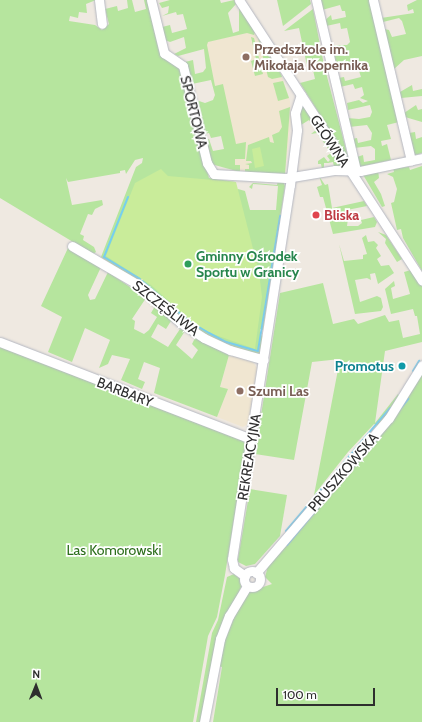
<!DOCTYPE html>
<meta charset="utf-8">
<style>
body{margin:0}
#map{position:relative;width:422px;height:722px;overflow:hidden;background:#efe9e1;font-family:Cabin,sans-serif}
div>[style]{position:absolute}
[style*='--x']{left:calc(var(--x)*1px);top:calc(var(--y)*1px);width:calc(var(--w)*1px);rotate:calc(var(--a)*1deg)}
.education>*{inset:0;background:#f0e6d1}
.green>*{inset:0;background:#b6e59e}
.pitch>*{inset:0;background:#c9ec9a}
.stream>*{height:2px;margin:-1px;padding:0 1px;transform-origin:1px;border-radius:1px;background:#75cff0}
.roads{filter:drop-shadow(0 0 1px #b4b7c1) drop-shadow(0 0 1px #b4b7c1)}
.minor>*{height:9px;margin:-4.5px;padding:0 4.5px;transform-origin:4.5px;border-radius:4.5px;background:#fff}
.minor>.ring{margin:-4.5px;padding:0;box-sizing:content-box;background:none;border:9px solid #fff;border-radius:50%}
.dots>*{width:11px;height:11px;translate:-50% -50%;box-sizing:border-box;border:2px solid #fff;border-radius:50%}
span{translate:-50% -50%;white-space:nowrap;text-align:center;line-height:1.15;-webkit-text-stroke:3.5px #fff;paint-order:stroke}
.education-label{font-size:14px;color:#785e54;font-weight:700}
.left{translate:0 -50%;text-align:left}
.street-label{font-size:14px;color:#2e2e2e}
.health-label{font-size:14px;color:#be3a42;font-weight:700}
.leisure-label{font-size:14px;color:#27864d;font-weight:700}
.culture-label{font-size:14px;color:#0d838f;font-weight:700}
.right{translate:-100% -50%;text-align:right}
.park-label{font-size:14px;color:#2c6e1b}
.north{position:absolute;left:16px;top:666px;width:40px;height:40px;-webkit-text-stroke:3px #fff;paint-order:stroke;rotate:1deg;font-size:11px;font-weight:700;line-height:16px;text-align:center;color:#2e2e2e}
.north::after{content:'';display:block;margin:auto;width:14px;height:18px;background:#2e2e2e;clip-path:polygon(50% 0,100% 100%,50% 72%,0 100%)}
.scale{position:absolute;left:276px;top:688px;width:99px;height:18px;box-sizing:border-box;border:2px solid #2e2e2e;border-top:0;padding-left:5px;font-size:12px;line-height:14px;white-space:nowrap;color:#2e2e2e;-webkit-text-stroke:3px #fff;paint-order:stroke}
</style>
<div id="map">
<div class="education">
<i style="clip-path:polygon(254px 31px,281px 74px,290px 101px,291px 121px,285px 174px,234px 171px,202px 43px)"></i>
<i style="clip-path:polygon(229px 355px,253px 362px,257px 368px,248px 424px,243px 427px,217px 417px,228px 389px,220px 388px)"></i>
</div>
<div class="green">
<i style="clip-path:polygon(0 0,96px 0,86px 4px,87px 13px,79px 12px,78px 18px,70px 16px,69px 21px,95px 25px,102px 30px,109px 24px,105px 9px,117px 6px,118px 11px,128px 8px,127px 0,132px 0,135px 12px,146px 9px,144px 0,147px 0,159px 51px,179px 65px,209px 178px,236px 182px,139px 282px,101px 257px,136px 167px,142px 163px,143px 158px,135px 160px,126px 174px,125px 170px,120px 171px,120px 173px,68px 182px,66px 178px,72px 205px,102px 200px,103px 205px,95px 209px,92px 215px,88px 214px,80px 234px,84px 236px,83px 240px,94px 247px,96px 252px,93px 254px,0 198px)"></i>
<i style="clip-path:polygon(170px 0,220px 0,221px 3px,234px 0,236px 4px,228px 13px,233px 33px,239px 31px,239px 8px,255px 32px,254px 35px,247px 33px,208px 42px,207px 45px,215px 86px,223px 84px,236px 144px,246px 142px,245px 159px,235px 159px,235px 165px,240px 165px,240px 172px,211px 164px,205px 140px,209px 139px,213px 151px,224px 149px,221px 136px,211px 138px,209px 133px,204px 134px,196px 100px,205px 103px,213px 100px,215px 95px,211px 80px,192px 84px,185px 62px,193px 60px,195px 74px,203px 72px,206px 68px,204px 49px,178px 56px,174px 54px,186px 48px,184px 37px,170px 42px,165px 40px,162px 27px,170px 25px,172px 33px,187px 29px,183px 14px,177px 15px,176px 12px,162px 16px,168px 13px,169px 6px,162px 8px,159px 3px)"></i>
<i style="clip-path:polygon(277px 0,310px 0,311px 4px,283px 26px)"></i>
<i style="clip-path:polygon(320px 0,371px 0,399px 122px,387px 125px,391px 139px,381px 141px,382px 146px,387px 144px,391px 160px,359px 167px,357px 157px,363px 155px,364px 162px,375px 160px,375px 149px,371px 146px,354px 148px,352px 139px,357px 138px,358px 143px,371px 140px,372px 133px,367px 125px,349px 127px,347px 118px,359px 119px,370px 117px,372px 112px,370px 105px,348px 110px,347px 103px,359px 100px,363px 103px,368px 101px,360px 98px,364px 95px,362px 87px,355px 89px,353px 84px,340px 87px,338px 78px,344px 77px,345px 81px,361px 77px,359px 71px,356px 71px,352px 62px,335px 66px,330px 45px,347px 45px,350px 42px,347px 28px,341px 29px,340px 23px,326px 26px,324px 21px,331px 15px,332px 20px,346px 17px,345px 11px,342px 11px,340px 5px,322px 10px)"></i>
<i style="clip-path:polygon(417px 0,422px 0,422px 56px,404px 60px,394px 69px,384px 29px,389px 30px,392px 37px,406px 34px,402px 21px,399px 18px,383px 22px,381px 18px,414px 13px,413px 9px,408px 11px,407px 5px)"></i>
<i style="clip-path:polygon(313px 9px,324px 65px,349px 161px,300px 83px,315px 79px,313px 70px,309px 71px,306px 61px,299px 28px,284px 31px)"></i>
<i style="clip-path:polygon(251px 37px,254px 38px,263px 74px,255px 76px,251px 61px,256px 59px)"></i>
<i style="clip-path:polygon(258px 38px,281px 74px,282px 77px,272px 79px,268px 77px)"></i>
<i style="clip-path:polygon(283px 81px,289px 98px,278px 101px,273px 83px)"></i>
<i style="clip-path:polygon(412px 85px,413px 91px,422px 89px,422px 96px,401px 98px,400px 92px)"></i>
<i style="clip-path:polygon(302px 104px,342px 164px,341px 166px,334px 167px,333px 162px,328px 163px,324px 163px,324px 168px,322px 169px,321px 164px,318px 164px,318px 161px,324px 157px,328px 162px,330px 160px,327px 156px,331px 153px,317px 133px,311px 134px,316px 130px,309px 120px,301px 125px,301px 130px,299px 124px)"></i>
<i style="clip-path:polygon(416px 105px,418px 110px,422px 109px,422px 122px,405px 117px,404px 113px)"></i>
<i style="clip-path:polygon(290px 107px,285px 174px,245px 172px,245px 169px,249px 169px,249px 165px,245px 164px,252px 163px,251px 161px,246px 161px,248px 145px,269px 137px,270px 142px,274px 143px,272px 135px,279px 132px,282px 127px,279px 111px)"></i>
<i style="clip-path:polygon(415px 132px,416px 139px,422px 137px,422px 153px,415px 155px,409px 133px)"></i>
<i style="clip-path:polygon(422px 166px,422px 271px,403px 238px,401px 229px,397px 230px,391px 203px,394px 202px,397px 189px,393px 177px,387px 174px,394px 172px,393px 168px,409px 167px,410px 170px)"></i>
<i style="clip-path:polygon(378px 170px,379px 178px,374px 182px,381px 194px,385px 206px,382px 207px,362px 173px)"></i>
<i style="clip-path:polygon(319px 176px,325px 185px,328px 184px,332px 208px,364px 201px,367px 206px,347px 210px,349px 215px,353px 214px,354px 217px,348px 219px,347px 226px,358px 226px,362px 223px,361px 220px,374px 217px,377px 222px,375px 227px,333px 234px,323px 197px,320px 197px,317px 187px,322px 185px)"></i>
<i style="clip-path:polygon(278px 180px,283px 181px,285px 186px,263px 330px,260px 329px,260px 335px,263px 336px,260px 353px,255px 355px,219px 341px,190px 325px,140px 283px,238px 189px,245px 191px,250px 210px,276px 210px,278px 186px,253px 184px,252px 189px,249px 187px,253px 183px,277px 185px)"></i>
<i style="clip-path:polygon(378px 232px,386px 235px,402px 259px,397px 262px,385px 243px,386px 239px)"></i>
<i style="clip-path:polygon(366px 235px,368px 242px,374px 241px,378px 245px,376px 248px,381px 256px,377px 259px,381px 266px,389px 265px,394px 273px,378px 284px,375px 273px,370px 274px,371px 280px,367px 278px,355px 280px,360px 302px,377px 296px,381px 298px,383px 307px,381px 311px,355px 314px,339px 244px,344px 261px,363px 259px,363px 255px,367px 254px,362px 238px)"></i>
<i style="clip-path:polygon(68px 248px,101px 267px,88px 295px,90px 300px,95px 299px,108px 272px,146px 298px,132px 319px,135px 321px,134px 329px,144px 334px,149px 330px,157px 317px,151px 313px,155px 306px,171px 321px,166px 329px,158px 324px,151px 337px,168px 347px,180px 329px,185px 331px,176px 345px,192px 359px,198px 350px,192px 344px,195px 338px,229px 355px,220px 387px,228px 389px,217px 417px,154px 393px,160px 368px,144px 362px,138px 379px,145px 382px,142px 389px,121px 380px,130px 359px,112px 355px,108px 364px,99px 368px,110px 340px,85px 328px,72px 362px,48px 352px,62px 317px,41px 306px)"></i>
<i style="clip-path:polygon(411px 270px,422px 286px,422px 342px,385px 351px,375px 423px,398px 394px,400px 398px,378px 426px,374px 424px,348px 452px,314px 495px,340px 359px,312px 362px,294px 460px,255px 454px,280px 293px,323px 283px,333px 324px,354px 319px,358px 324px,385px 315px,389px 322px,399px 320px,403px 338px,420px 334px,417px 316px,415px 316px,413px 309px,391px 314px,385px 289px,394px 281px,395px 286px,391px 288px,393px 299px,410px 294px,404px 272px)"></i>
<i style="clip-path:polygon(0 347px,243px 441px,246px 445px,225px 575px,217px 617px,208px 636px,193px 722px,0 722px)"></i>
<i style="clip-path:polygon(422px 372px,422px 722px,213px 722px,222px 667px,218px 666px,223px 645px,236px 613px,248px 592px,272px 584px,265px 577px,268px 566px,342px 482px,340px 480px,404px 402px)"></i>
<i style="clip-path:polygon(250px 489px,287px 495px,280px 536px,255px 564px,246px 566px,238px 562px,238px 559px)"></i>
<i style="clip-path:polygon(234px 574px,240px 579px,241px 587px,214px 649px,201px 722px,196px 722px,212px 633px,218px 620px,227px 577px)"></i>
</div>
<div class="pitch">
<i style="clip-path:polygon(260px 147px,264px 166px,255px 168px,252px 149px)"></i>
<i style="clip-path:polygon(161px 169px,168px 176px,236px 182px,259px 272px,262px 297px,255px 349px,210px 333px,190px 320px,151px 285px,106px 256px,135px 183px)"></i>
</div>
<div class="stream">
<i style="--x:128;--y:197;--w:65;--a:111.8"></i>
<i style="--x:104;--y:257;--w:42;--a:31.4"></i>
<i style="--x:142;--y:281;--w:63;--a:40.5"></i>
<i style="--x:190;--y:322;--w:22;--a:30"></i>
<i style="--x:209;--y:333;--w:19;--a:28"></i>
<i style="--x:226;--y:342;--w:33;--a:16"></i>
<i style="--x:258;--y:351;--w:137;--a:-80.7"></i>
<i style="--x:413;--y:371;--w:12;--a:-59"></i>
<i style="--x:286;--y:531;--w:161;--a:-49.8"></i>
<i style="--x:287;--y:545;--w:190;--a:-50.3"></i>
</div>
<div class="roads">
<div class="minor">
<i style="--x:99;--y:0;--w:24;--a:83"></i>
<i style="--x:151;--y:0;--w:55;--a:76.2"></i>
<i style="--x:164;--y:53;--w:23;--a:34"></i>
<i style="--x:183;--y:66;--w:100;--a:76.1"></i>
<i style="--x:207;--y:163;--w:13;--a:58"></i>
<i style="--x:214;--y:174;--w:72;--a:3.2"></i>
<i style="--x:286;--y:178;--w:50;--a:-9.3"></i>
<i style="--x:335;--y:170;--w:25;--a:2"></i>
<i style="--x:360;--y:171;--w:63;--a:-11.8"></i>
<i style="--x:239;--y:0;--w:335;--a:56.9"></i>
<i style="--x:316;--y:0;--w:176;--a:76.8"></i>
<i style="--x:373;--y:0;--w:165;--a:76.7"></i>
<i style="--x:72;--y:246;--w:73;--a:30.4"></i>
<i style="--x:135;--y:283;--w:61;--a:41"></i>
<i style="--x:181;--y:323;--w:27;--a:33"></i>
<i style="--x:204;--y:338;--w:29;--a:25"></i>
<i style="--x:230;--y:350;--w:35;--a:16"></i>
<i style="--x:0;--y:342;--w:270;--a:21.1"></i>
<i class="ring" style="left:244px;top:571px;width:7px;height:7px"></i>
<i style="--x:256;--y:573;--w:204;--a:-49.4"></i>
<i style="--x:389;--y:418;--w:62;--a:-58.1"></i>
<i style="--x:245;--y:576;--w:14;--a:-144"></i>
<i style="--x:234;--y:568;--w:9;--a:-103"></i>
<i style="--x:232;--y:559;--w:378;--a:-81.2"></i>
<i style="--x:290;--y:185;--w:55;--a:-82.7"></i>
<i style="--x:297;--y:130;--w:17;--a:-97"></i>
<i style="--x:295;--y:113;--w:19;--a:-72"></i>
<i style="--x:204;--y:722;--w:85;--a:-79.1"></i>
<i style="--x:220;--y:639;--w:25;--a:-69"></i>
<i style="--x:229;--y:616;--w:35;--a:-59"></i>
</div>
</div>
<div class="dots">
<i style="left:246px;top:57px;background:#8d6e63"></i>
<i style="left:316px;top:215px;background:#e0444e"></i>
<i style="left:188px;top:264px;background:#2e9e5b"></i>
<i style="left:402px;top:366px;background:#0f9aa8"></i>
<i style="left:240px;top:391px;background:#8d6e63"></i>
</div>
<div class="education-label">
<span class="left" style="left:254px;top:57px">Przedszkole im.<br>Mikołaja Kopernika</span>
<span class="left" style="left:248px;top:391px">Szumi Las</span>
</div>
<div class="street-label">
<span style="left:194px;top:112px;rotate:76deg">SPORTOWA</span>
<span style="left:330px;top:141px;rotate:57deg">GŁÓWNA</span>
<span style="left:166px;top:308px;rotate:38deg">SZCZĘŚLIWA</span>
<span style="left:125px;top:392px;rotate:21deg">BARBARY</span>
<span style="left:249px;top:457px;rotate:-81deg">REKREACYJNA</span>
<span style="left:343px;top:472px;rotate:-49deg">PRUSZKOWSKA</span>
</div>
<div class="health-label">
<span class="left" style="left:324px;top:215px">Bliska</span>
</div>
<div class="leisure-label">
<span class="left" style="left:196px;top:264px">Gminny Ośrodek<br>Sportu w Granicy</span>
</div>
<div class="culture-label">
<span class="right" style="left:394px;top:366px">Promotus</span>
</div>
<div class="park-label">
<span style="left:114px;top:550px">Las Komorowski</span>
</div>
<div class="north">N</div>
<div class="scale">100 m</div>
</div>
